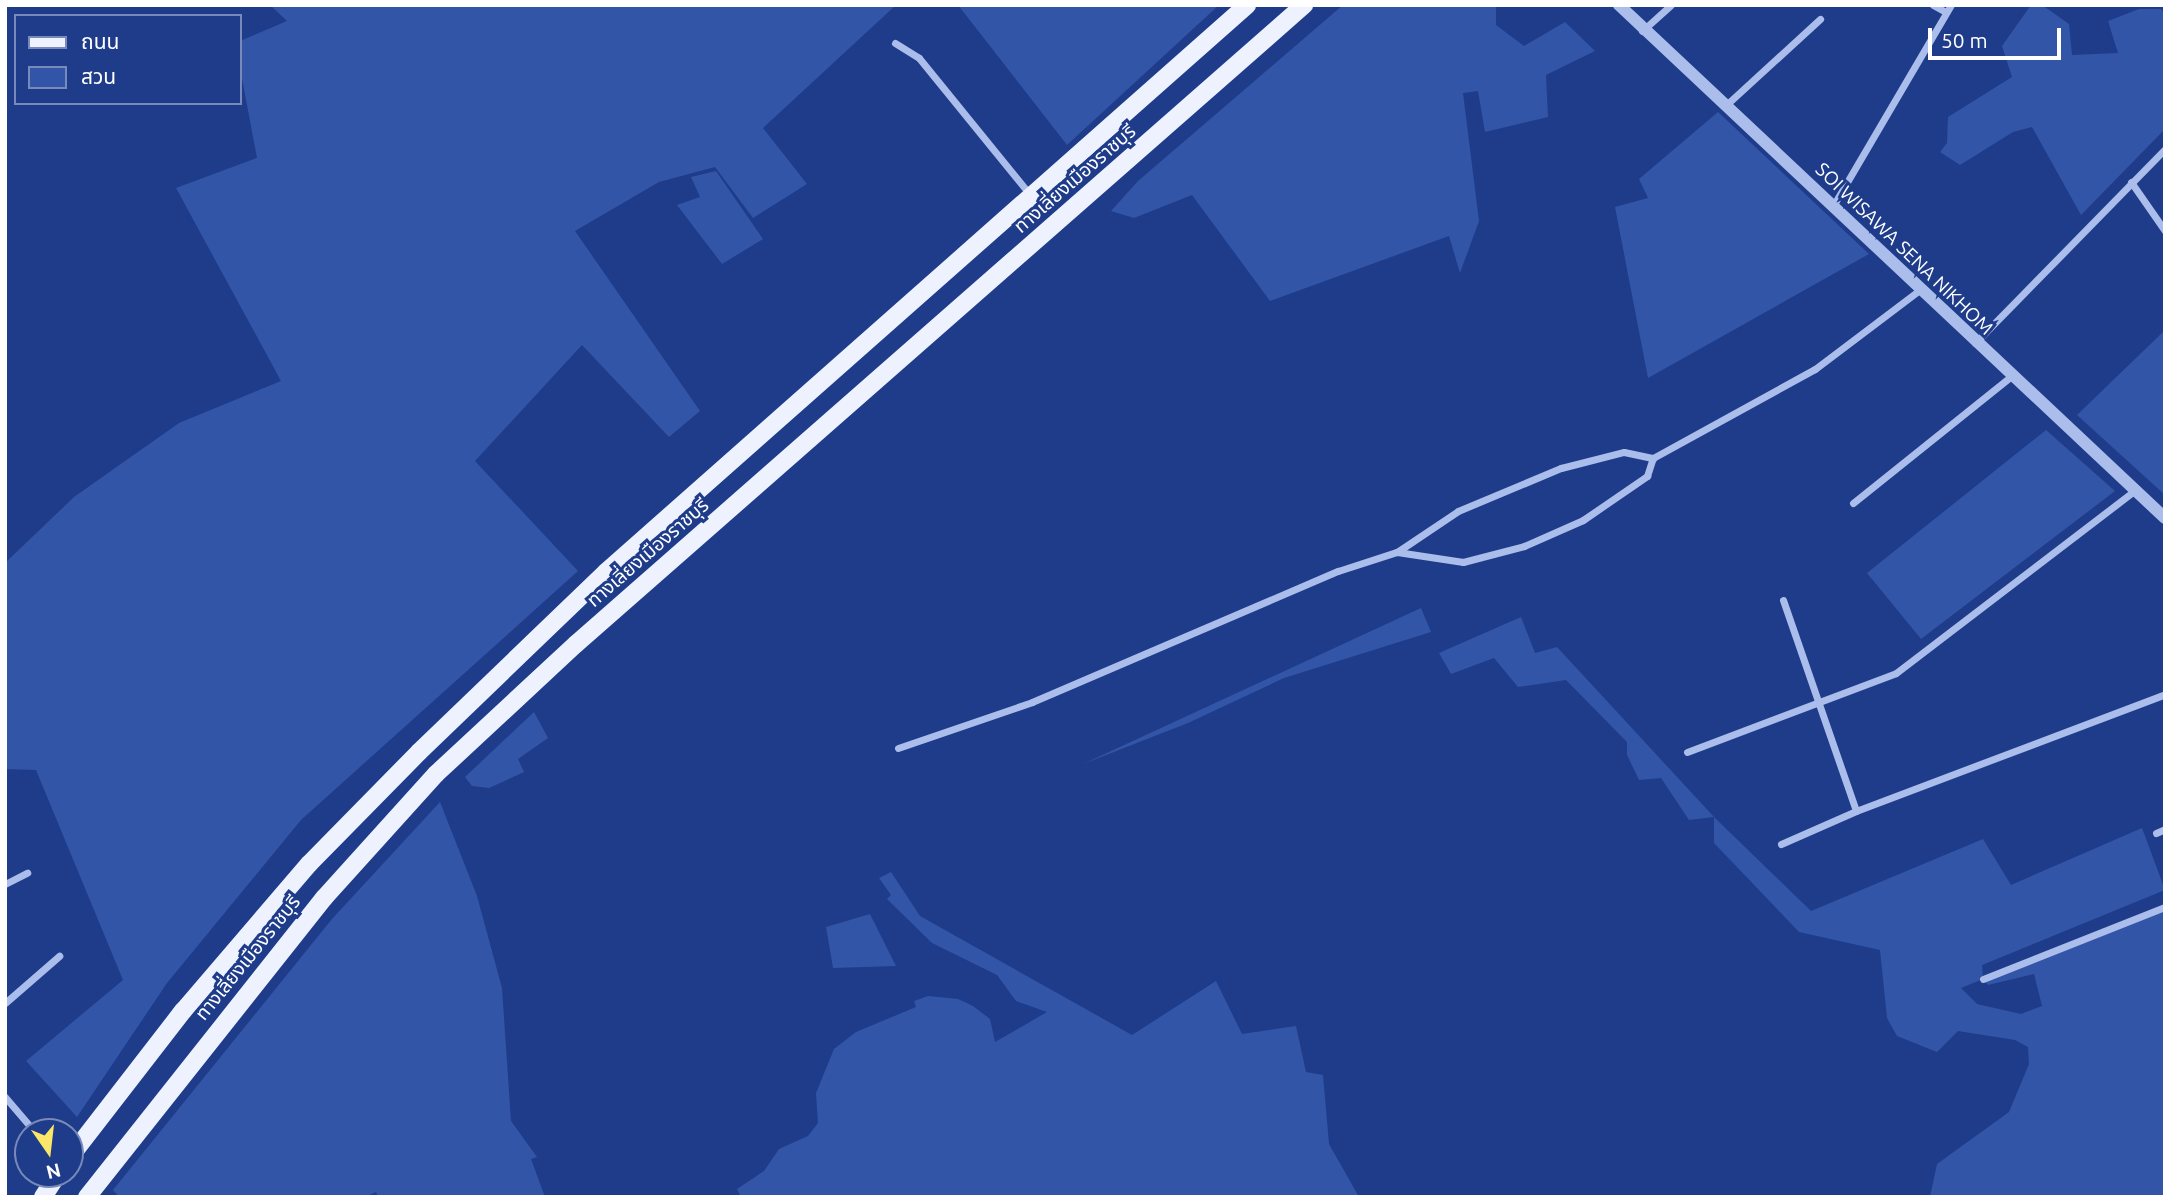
<!DOCTYPE html>
<meta charset="utf-8">
<style>
body{margin:0}
#map{position:relative;width:2170px;height:1202px;overflow:hidden;background:#1e3c8a;font-family:Ubuntu,"Noto Sans Thai",sans-serif}
div>[style]{position:absolute}
[style*='--x']{left:calc(var(--x)*1px);top:calc(var(--y)*1px);width:calc(var(--w)*1px);rotate:calc(var(--a)*1deg)}
.green>*{inset:0;background:#3255a7}
.minor>*{height:7px;margin:-3.5px;padding:0 3.5px;transform-origin:3.5px;border-radius:3.5px;background:#aabdeb}
.tertiary>*{height:12px;margin:-6px;padding:0 6px;transform-origin:6px;border-radius:6px;background:#aabdeb}
.primary>*{height:18px;margin:-9px;padding:0 9px;transform-origin:9px;border-radius:9px;background:#eef2fe}
span{translate:-50% -50%;white-space:nowrap;text-align:center;line-height:1.15;-webkit-text-stroke:6px #1e3c8a;paint-order:stroke}
.street-label{font-size:19px;color:#fff}
.frame{position:absolute;inset:0;border:7px solid #fff;pointer-events:none}
.legend{position:absolute;left:14px;top:14px;width:228px;height:91px;box-sizing:border-box;background:#1e3c8a;border:2px solid #788ab9;margin:0;padding:9px 12px;list-style:none;font-size:21px;color:#fff}
.legend li{display:flex;align-items:center;gap:14px;height:35px}
.legend b{width:35px;border:2px solid #788ab9}
.north{position:absolute;left:14px;top:1118px;width:70px;height:70px;box-sizing:border-box;background:#1e3c8a;border:2px solid #788ab9;border-radius:50%;rotate:166deg;font-size:19px;font-weight:700;line-height:28px;text-align:center;color:#fff}
.north::after{content:'';display:block;margin:auto;width:24px;height:32px;background:#fae769;clip-path:polygon(50% 0,100% 100%,50% 72%,0 100%)}
.scale{position:absolute;left:1928px;top:28px;width:133px;height:32px;box-sizing:border-box;border:4px solid #fff;border-top:0;padding-left:9px;font-size:21px;line-height:24px;white-space:nowrap;color:#fff;-webkit-text-stroke:5px #1e3c8a;paint-order:stroke}
</style>
<div id="map">
<div class="green">
<i style="clip-path:polygon(270px 5px,896px 5px,763px 128px,807px 184px,753px 218px,715px 167px,659px 182px,575px 231px,700px 411px,669px 437px,582px 345px,475px 461px,578px 571px,301px 820px,167px 983px,77px 1117px,26px 1061px,123px 980px,36px 770px,5px 769px,5px 563px,74px 497px,179px 423px,281px 381px,176px 188px,257px 158px,240px 68px,240px 41px,287px 21px)"></i>
<i style="clip-path:polygon(958px 5px,1219px 5px,1067px 145px)"></i>
<i style="clip-path:polygon(1343px 5px,1496px 5px,1496px 25px,1524px 46px,1565px 22px,1595px 51px,1546px 75px,1548px 117px,1485px 132px,1478px 91px,1463px 93px,1479px 221px,1460px 273px,1449px 236px,1270px 301px,1192px 195px,1134px 218px,1111px 211px,1138px 181px)"></i>
<i style="clip-path:polygon(2031px 5px,2042px 5px,2069px 24px,2072px 55px,2118px 53px,2108px 21px,2139px 9px,2161px 9px,2165px 14px,2165px 129px,2081px 215px,2032px 127px,2013px 132px,1960px 165px,1940px 152px,1947px 143px,1948px 117px,2012px 77px,2002px 46px)"></i>
<i style="clip-path:polygon(1718px 112px,1869px 254px,1648px 378px,1615px 207px,1648px 198px,1639px 179px)"></i>
<i style="clip-path:polygon(716px 171px,763px 239px,722px 264px,677px 205px,700px 197px,691px 177px)"></i>
<i style="clip-path:polygon(2165px 330px,2165px 495px,2077px 415px)"></i>
<i style="clip-path:polygon(2046px 430px,2115px 491px,1921px 639px,1867px 573px)"></i>
<i style="clip-path:polygon(1421px 608px,1431px 632px,1284px 678px,1188px 723px,1083px 764px)"></i>
<i style="clip-path:polygon(evenodd,1521px 617px,1535px 653px,1557px 647px,1714px 817px,1811px 911px,1983px 839px,2011px 885px,2142px 828px,2165px 890px,1982px 965px,1983px 978px,2165px 908px,2165px 1197px,1930px 1197px,1937px 1164px,2009px 1112px,2029px 1064px,2028px 1047px,2015px 1040px,1958px 1031px,1937px 1052px,1897px 1036px,1887px 1018px,1880px 950px,1799px 932px,1714px 843px,1714px 817px,1689px 820px,1661px 778px,1639px 780px,1627px 755px,1627px 742px,1566px 680px,1518px 687px,1494px 658px,1451px 674px,1439px 653px,1521px 617px,2034px 974px,2042px 1006px,2021px 1014px,1977px 1004px,1961px 988px,1983px 979px,1988px 985px,2034px 974px)"></i>
<i style="clip-path:polygon(534px 712px,548px 738px,518px 759px,524px 772px,489px 788px,472px 786px,465px 777px)"></i>
<i style="clip-path:polygon(440px 802px,477px 896px,502px 988px,511px 1121px,537px 1157px,531px 1159px,545px 1197px,378px 1197px,376px 1192px,365px 1197px,119px 1197px,113px 1190px,332px 919px)"></i>
<i style="clip-path:polygon(891px 872px,920px 916px,1132px 1035px,1216px 981px,1242px 1034px,1296px 1026px,1306px 1072px,1323px 1075px,1329px 1144px,1359px 1197px,741px 1197px,737px 1189px,764px 1171px,779px 1149px,808px 1136px,818px 1123px,816px 1093px,834px 1049px,856px 1032px,916px 1007px,914px 1001px,928px 996px,958px 999px,973px 1006px,990px 1019px,995px 1042px,1047px 1012px,1016px 1001px,997px 975px,932px 943px,887px 899px,891px 895px,879px 878px)"></i>
<i style="clip-path:polygon(870px 914px,896px 966px,833px 968px,826px 927px)"></i>
</div>
<div class="minor">
<i style="--x:1933;--y:5;--w:13;--a:29"></i>
<i style="--x:1642;--y:31;--w:39;--a:-42"></i>
<i style="--x:895;--y:43;--w:28;--a:32"></i>
<i style="--x:919;--y:58;--w:178;--a:50.9"></i>
<i style="--x:1725;--y:106;--w:129;--a:-42.5"></i>
<i style="--x:2131;--y:182;--w:60;--a:55.2"></i>
<i style="--x:1833;--y:206;--w:233;--a:-59.6"></i>
<i style="--x:1975;--y:343;--w:272;--a:-45.6"></i>
<i style="--x:1853;--y:503;--w:201;--a:-38.7"></i>
<i style="--x:1397;--y:552;--w:67;--a:8.6"></i>
<i style="--x:1463;--y:562;--w:63;--a:-14.7"></i>
<i style="--x:1524;--y:546;--w:64;--a:-23.8"></i>
<i style="--x:1583;--y:520;--w:78;--a:-34.5"></i>
<i style="--x:1647;--y:476;--w:19;--a:-72"></i>
<i style="--x:1783;--y:600;--w:223;--a:70.9"></i>
<i style="--x:1856;--y:811;--w:330;--a:-20.7"></i>
<i style="--x:898;--y:748;--w:142;--a:-18.9"></i>
<i style="--x:1032;--y:702;--w:333;--a:-23.2"></i>
<i style="--x:1338;--y:571;--w:62;--a:-17.9"></i>
<i style="--x:1397;--y:552;--w:73;--a:-33.9"></i>
<i style="--x:1458;--y:511;--w:112;--a:-22.7"></i>
<i style="--x:1561;--y:468;--w:65;--a:-14.3"></i>
<i style="--x:1624;--y:452;--w:30;--a:12"></i>
<i style="--x:1653;--y:458;--w:185;--a:-28.8"></i>
<i style="--x:1815;--y:369;--w:129;--a:-37.1"></i>
<i style="--x:1687;--y:752;--w:223;--a:-20.7"></i>
<i style="--x:1896;--y:673;--w:300;--a:-37.4"></i>
<i style="--x:2156;--y:833;--w:10;--a:-24"></i>
<i style="--x:1781;--y:844;--w:82;--a:-23.7"></i>
<i style="--x:5;--y:884;--w:25;--a:-27"></i>
<i style="--x:1983;--y:979;--w:196;--a:-21.6"></i>
<i style="--x:5;--y:1003;--w:72;--a:-41"></i>
<i style="--x:5;--y:1097;--w:46;--a:49.4"></i>
</div>
<div class="tertiary">
<i style="--x:1619;--y:5;--w:749;--a:43.22"></i>
</div>
<div class="primary">
<i style="--x:70;--y:1157;--w:185;--a:-52.3"></i>
<i style="--x:183;--y:1011;--w:194;--a:-49.4"></i>
<i style="--x:309;--y:864;--w:157;--a:-45.5"></i>
<i style="--x:419;--y:752;--w:260;--a:-43.9"></i>
<i style="--x:606;--y:572;--w:856;--a:-41.49"></i>
<i style="--x:43;--y:1197;--w:27;--a:-57"></i>
<i style="--x:87;--y:1197;--w:382;--a:-51.6"></i>
<i style="--x:324;--y:898;--w:167;--a:-47.9"></i>
<i style="--x:436;--y:774;--w:191;--a:-42.9"></i>
<i style="--x:576;--y:644;--w:969;--a:-41.27"></i>
</div>
<div class="street-label">
<span style="left:1075px;top:179px;rotate:-41deg">ทางเลี่ยงเมืองราชบุรี</span>
<span style="left:1904px;top:249px;rotate:44deg">SOI WISAWA SENA NIKHOM</span>
<span style="left:648px;top:553px;rotate:-41deg">ทางเลี่ยงเมืองราชบุรี</span>
<span style="left:248px;top:958px;rotate:-51deg">ทางเลี่ยงเมืองราชบุรี</span>
</div>
<div class="frame"></div>
<ul class="legend">
<li><b style="height:9px;background:#eef2fe"></b>ถนน</li>
<li><b style="height:19px;background:#3255a7"></b>สวน</li>
</ul>
<div class="north">N</div>
<div class="scale">50 m</div>
</div>
